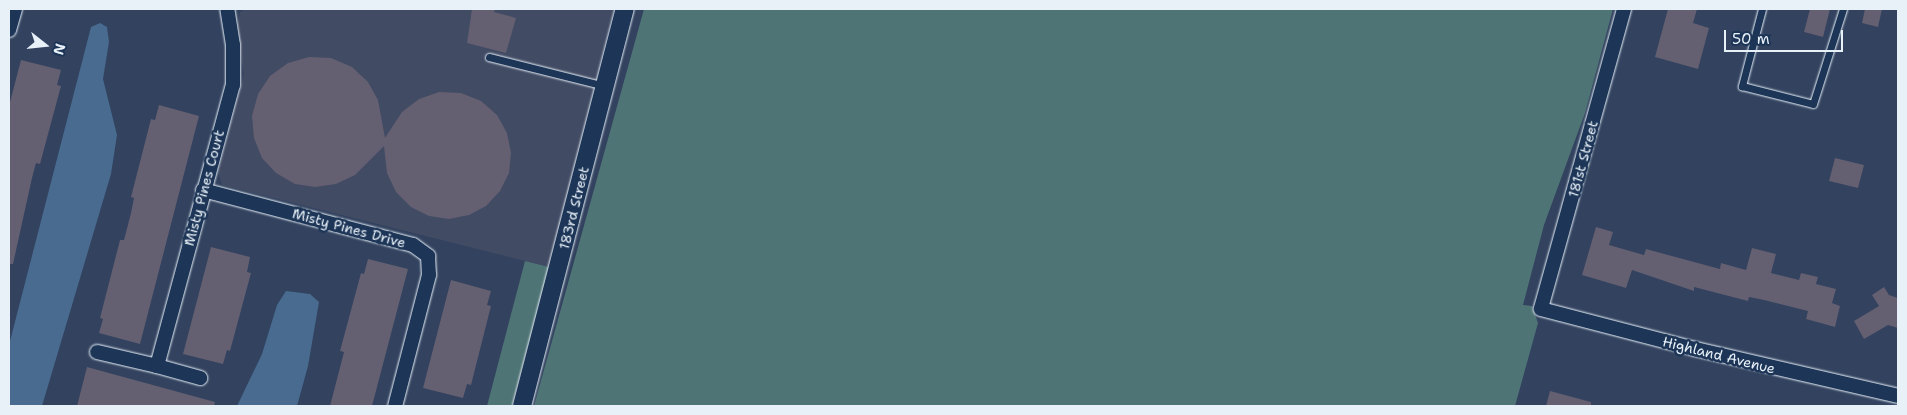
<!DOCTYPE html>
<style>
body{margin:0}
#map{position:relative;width:1907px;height:415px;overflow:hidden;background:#32425f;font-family:"Shantell Sans",sans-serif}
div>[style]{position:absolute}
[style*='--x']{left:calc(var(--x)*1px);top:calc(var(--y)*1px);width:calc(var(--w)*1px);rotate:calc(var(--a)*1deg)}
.built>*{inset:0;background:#414b64}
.green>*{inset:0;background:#4f7476}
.water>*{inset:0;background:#486b8f}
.building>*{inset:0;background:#645f71}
.roads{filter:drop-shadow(0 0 1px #e8f1f8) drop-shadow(0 0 1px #e8f1f8)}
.service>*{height:7px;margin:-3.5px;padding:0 3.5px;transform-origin:3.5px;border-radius:3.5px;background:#1d3557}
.minor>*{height:14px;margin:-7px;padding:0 7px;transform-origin:7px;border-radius:7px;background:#1d3557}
.tertiary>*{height:18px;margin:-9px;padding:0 9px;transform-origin:9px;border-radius:9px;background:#1d3557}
span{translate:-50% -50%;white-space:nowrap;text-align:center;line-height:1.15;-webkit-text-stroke:5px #1d3557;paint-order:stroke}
.street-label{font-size:14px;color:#e8f1f8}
.frame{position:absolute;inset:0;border:10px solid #e8f1f8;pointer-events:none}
.north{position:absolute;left:20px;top:20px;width:50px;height:50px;-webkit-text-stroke:4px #1d3557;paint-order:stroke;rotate:106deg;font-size:14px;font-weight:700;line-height:20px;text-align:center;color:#e8f1f8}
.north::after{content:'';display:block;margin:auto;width:18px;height:22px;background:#e8f1f8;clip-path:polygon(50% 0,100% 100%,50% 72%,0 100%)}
.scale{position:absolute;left:1724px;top:30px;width:119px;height:22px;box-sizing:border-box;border:2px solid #e8f1f8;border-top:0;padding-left:6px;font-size:15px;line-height:18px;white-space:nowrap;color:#e8f1f8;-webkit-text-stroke:4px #1d3557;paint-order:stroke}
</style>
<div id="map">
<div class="built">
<i style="clip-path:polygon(246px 9px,614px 9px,549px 267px,222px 185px,218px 172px,244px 74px,236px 32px,240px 12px)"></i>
</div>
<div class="green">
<i style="clip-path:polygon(644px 9px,1613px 9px,1585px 113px,1544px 225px,1523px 305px,1532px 306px,1538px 323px,1515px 406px,534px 406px)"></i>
<i style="clip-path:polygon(525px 261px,549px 267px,512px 406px,487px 406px)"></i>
</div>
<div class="water">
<i style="clip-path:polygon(100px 23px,107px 27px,109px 42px,103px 79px,117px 135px,111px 174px,42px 406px,9px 406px,9px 345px,91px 27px)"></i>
<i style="clip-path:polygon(286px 291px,310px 294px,319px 302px,308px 366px,297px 406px,237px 406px,262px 354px,277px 305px)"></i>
</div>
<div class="building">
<i style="clip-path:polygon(472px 9px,495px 9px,494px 12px,516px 18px,506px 53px,467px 43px)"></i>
<i style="clip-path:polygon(1668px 9px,1697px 9px,1693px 23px,1709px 28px,1698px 69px,1655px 57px)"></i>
<i style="clip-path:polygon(1810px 9px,1830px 9px,1823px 37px,1804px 32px)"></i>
<i style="clip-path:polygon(1865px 9px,1882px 9px,1878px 27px,1862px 23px)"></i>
<i style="clip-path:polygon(309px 57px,331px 58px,352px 67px,368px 82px,378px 100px,385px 138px,402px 112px,419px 99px,439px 92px,461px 93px,481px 101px,497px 115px,507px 133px,511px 153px,509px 173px,500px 191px,486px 206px,469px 215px,449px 219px,429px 216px,411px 207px,396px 192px,387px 173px,384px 146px,355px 175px,336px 184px,315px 187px,295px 184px,276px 173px,262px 158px,254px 138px,252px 116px,258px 94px,270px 76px,288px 63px)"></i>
<i style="clip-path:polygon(21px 60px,61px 70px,57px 85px,61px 86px,40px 164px,36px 163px,32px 178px,13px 264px,9px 264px,9px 106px)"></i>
<i style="clip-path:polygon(159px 105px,199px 116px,140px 344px,99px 333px,103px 319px,100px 318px,120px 240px,124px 240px,131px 213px,134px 198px,131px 197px,151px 119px,155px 120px)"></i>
<i style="clip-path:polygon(1835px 158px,1864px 165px,1858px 188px,1829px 181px)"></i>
<i style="clip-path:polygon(1596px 227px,1613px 232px,1609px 245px,1644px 255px,1646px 249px,1720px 269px,1721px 263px,1746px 270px,1752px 248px,1776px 254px,1771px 273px,1799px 280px,1801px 273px,1818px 277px,1816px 284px,1836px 289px,1832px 303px,1840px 306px,1835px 327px,1806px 319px,1808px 311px,1764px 300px,1749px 297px,1748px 301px,1694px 287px,1694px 291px,1632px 270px,1626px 288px,1582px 275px)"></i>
<i style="clip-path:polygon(211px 247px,250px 257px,247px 272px,251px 273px,230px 351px,227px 350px,223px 364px,183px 354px)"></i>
<i style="clip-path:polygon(368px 259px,408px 269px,372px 406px,330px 406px,344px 352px,340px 351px,361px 273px,364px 274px)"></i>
<i style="clip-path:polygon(451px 280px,491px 291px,487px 305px,491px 306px,471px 385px,467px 384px,463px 398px,423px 388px)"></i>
<i style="clip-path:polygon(1884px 287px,1889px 295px,1898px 298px,1898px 328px,1888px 325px,1864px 339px,1854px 321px,1879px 306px,1872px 295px)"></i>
<i style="clip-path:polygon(87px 367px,215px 402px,214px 406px,77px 406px)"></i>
<i style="clip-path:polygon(1550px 391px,1591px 402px,1591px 406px,1546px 406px)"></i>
</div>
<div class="roads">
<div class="service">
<i style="--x:1762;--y:9;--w:80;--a:104.6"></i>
<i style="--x:1742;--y:86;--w:73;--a:14.2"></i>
<i style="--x:1813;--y:104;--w:100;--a:-72.5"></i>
<i style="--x:489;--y:57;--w:120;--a:14"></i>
</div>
<div class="minor">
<i style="--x:1624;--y:9;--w:311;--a:105.5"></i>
<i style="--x:1541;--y:309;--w:159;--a:14.6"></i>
<i style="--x:1695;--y:349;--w:208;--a:13"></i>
<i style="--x:9;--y:30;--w:22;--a:-74"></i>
<i style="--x:203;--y:190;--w:217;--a:14.7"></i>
<i style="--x:413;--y:245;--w:19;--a:36"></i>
<i style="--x:428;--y:256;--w:19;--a:87"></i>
<i style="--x:429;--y:275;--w:135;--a:104.5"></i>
<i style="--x:97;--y:352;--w:62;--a:13.1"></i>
<i style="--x:157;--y:366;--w:291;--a:-74.9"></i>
<i style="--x:233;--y:85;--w:40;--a:-90"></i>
<i style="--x:233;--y:45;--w:36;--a:-99"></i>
<i style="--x:157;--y:366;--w:45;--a:15.6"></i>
</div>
<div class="tertiary">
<i style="--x:522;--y:406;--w:410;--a:-75.5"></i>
</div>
</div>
<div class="street-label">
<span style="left:1583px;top:159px;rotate:-75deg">181st Street</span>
<span style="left:204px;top:188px;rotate:-75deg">Misty Pines Court</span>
<span style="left:574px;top:208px;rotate:-76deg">183rd Street</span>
<span style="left:349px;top:228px;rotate:15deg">Misty Pines Drive</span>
<span style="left:1719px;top:355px;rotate:14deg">Highland Avenue</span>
</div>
<div class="frame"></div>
<div class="north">N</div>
<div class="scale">50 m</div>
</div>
